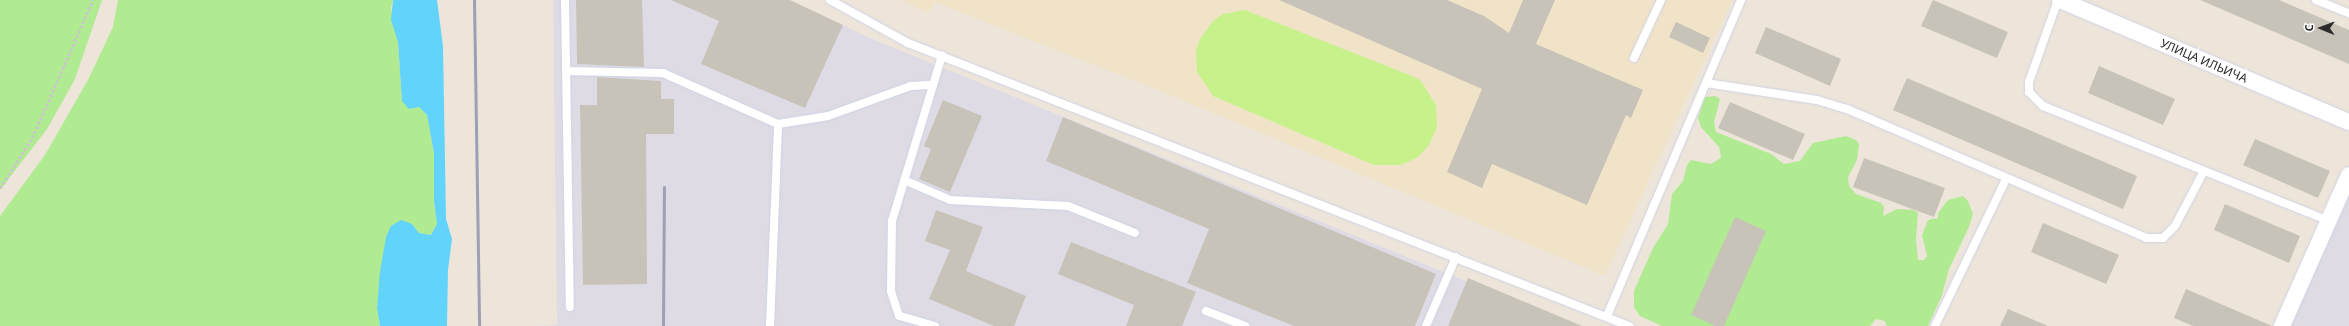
<!DOCTYPE html>
<meta charset="utf-8">
<style>
body{margin:0}
#map{position:relative;width:2349px;height:326px;overflow:hidden;background:#ede5da;font-family:"Noto Sans",sans-serif}
div>[style]{position:absolute}
[style*='--x']{left:calc(var(--x)*1px);top:calc(var(--y)*1px);width:calc(var(--w)*1px);rotate:calc(var(--a)*1deg)}
.industrial>*{inset:0;background:#dedbe5}
.education>*{inset:0;background:#f1e3c8}
.green>*{inset:0;background:#b0ea91}
.pitch>*{inset:0;background:#c7f28b}
.water>*{inset:0;background:#62d3fa}
.building>*{inset:0;background:#c8c3b9}
.path>*{height:2.5px;margin-top:-1.25px;transform-origin:0;background:repeating-linear-gradient(90deg,#c8c8c8 0 3px,transparent 0 5px)}
.roads{filter:drop-shadow(0 0 1px #cfd3e4) drop-shadow(0 0 1px #cfd3e4)}
.lane>*{height:8px;margin:-4px;padding:0 4px;transform-origin:4px;border-radius:4px;background:#fff}
.street>*{height:16px;margin:-8px;padding:0 8px;transform-origin:8px;border-radius:8px;background:#fff}
.rail>*{height:3px;margin:-1.5px;padding:0 1.5px;transform-origin:1.5px;border-radius:1.5px;background:#9ca0b6}
span{translate:-50% -50%;white-space:nowrap;text-align:center;line-height:1.15;-webkit-text-stroke:4px #fff;paint-order:stroke}
.street-label{font-size:12px;color:#2a2a2a}
.north{position:absolute;left:2301px;top:8px;width:40px;height:40px;-webkit-text-stroke:3px #fff;paint-order:stroke;rotate:271deg;font-size:11px;font-weight:700;line-height:16px;text-align:center;color:#2a2a2a}
.north::after{content:'';display:block;margin:auto;width:14px;height:18px;background:#2a2a2a;clip-path:polygon(50% 0,100% 100%,50% 72%,0 100%)}
</style>
<div id="map">
<div class="industrial">
<i style="clip-path:polygon(553px 0,789px 0,870px 38px,1576px 326px,535px 326px,557px 325px)"></i>
<i style="clip-path:polygon(2349px 189px,2349px 326px,2289px 326px)"></i>
</div>
<div class="education">
<i style="clip-path:polygon(900px 0,1732px 0,1605px 276px,1160px 91px,935px 2px,928px 13px)"></i>
</div>
<div class="green">
<i style="clip-path:polygon(0 0,102px 0,75px 79px,47px 129px,0 190px)"></i>
<i style="clip-path:polygon(118px 0,393px 0,391px 8px,398px 42px,402px 101px,419px 107px,427px 115px,434px 153px,434px 201px,437px 224px,431px 235px,419px 233px,412px 224px,386px 237px,377px 308px,380px 326px,0 326px,0 216px,45px 155px,89px 78px,113px 27px)"></i>
<i style="clip-path:polygon(1715px 96px,1720px 99px,1714px 122px,1716px 132px,1771px 154px,1784px 164px,1800px 161px,1813px 143px,1846px 136px,1856px 140px,1859px 144px,1857px 160px,1848px 177px,1849px 186px,1856px 194px,1881px 203px,1884px 207px,1883px 216px,1897px 209px,1914px 210px,1918px 213px,1916px 239px,1918px 260px,1924px 260px,1927px 256px,1922px 235px,1928px 220px,1938px 218px,1938px 213px,1948px 200px,1963px 196px,1968px 201px,1973px 214px,1969px 227px,1949px 269px,1942px 295px,1928px 326px,1887px 326px,1885px 321px,1876px 319px,1870px 326px,1662px 326px,1640px 316px,1634px 307px,1634px 291px,1653px 248px,1668px 224px,1672px 194px,1683px 181px,1687px 165px,1691px 160px,1711px 164px,1721px 158px,1719px 147px,1701px 127px,1698px 118px,1705px 97px)"></i>
</div>
<div class="pitch">
<i style="clip-path:polygon(1245px 10px,1412px 76px,1421px 81px,1436px 105px,1437px 127px,1429px 145px,1418px 157px,1401px 165px,1374px 165px,1213px 96px,1197px 72px,1196px 50px,1200px 39px,1213px 21px,1223px 14px)"></i>
</div>
<div class="water">
<i style="clip-path:polygon(393px 0,437px 0,443px 46px,446px 219px,452px 239px,448px 270px,447px 326px,380px 326px,377px 308px,380px 272px,386px 237px,391px 226px,401px 220px,412px 224px,419px 233px,431px 235px,437px 224px,434px 201px,434px 153px,427px 115px,419px 107px,409px 109px,402px 101px,398px 42px,391px 20px)"></i>
</div>
<div class="building">
<i style="clip-path:polygon(576px 0,642px 0,644px 67px,577px 64px)"></i>
<i style="clip-path:polygon(671px 0,790px 0,843px 25px,805px 108px,701px 64px,719px 21px)"></i>
<i style="clip-path:polygon(1279px 0,1447px 0,1484px 16px,1509px 33px,1523px 0,1555px 0,1536px 44px,1643px 90px,1631px 118px,1626px 115px,1587px 205px,1492px 164px,1482px 188px,1447px 172px,1482px 89px)"></i>
<i style="clip-path:polygon(1933px 0,2008px 32px,1997px 58px,1921px 26px)"></i>
<i style="clip-path:polygon(2200px 0,2279px 0,2349px 30px,2349px 64px)"></i>
<i style="clip-path:polygon(1676px 22px,1710px 38px,1703px 53px,1669px 37px)"></i>
<i style="clip-path:polygon(1766px 27px,1841px 59px,1830px 86px,1755px 53px)"></i>
<i style="clip-path:polygon(2099px 66px,2175px 99px,2163px 125px,2088px 93px)"></i>
<i style="clip-path:polygon(597px 77px,661px 81px,661px 99px,674px 99px,674px 134px,646px 134px,647px 284px,583px 285px,580px 105px,597px 105px)"></i>
<i style="clip-path:polygon(1907px 78px,2137px 176px,2123px 209px,1893px 110px)"></i>
<i style="clip-path:polygon(943px 100px,982px 116px,950px 192px,919px 179px,931px 149px,924px 146px)"></i>
<i style="clip-path:polygon(1730px 102px,1805px 134px,1793px 160px,1718px 128px)"></i>
<i style="clip-path:polygon(1063px 117px,1436px 274px,1415px 326px,1294px 326px,1187px 283px,1209px 229px,1046px 161px)"></i>
<i style="clip-path:polygon(2255px 139px,2330px 171px,2318px 198px,2243px 165px)"></i>
<i style="clip-path:polygon(1864px 158px,1945px 188px,1934px 217px,1853px 187px)"></i>
<i style="clip-path:polygon(2225px 204px,2300px 236px,2289px 263px,2214px 230px)"></i>
<i style="clip-path:polygon(936px 210px,983px 227px,966px 271px,1026px 296px,1014px 326px,994px 326px,929px 299px,950px 250px,925px 241px)"></i>
<i style="clip-path:polygon(1735px 217px,1766px 231px,1724px 326px,1715px 326px,1691px 315px)"></i>
<i style="clip-path:polygon(2043px 223px,2119px 255px,2106px 284px,2031px 252px)"></i>
<i style="clip-path:polygon(1071px 242px,1196px 292px,1182px 326px,1126px 326px,1134px 305px,1058px 274px)"></i>
<i style="clip-path:polygon(1468px 278px,1582px 326px,1448px 326px)"></i>
<i style="clip-path:polygon(2186px 289px,2272px 326px,2193px 326px,2174px 318px)"></i>
<i style="clip-path:polygon(2008px 309px,2048px 326px,2000px 326px)"></i>
</div>
<div class="path">
<i style="--x:0;--y:188;--w:59;--a:-57.4"></i>
<i style="--x:32;--y:138;--w:151;--a:-66.2"></i>
</div>
<div class="roads">
<div class="lane">
<i style="--x:565;--y:0;--w:307;--a:89.1"></i>
<i style="--x:830;--y:0;--w:89;--a:28.9"></i>
<i style="--x:908;--y:43;--w:775;--a:21.43"></i>
<i style="--x:2058;--y:0;--w:87;--a:109.5"></i>
<i style="--x:2029;--y:82;--w:10;--a:90"></i>
<i style="--x:2029;--y:92;--w:20;--a:45"></i>
<i style="--x:2043;--y:106;--w:308;--a:21.9"></i>
<i style="--x:2316;--y:0;--w:35;--a:22"></i>
<i style="--x:1634;--y:58;--w:64;--a:-65"></i>
<i style="--x:566;--y:71;--w:97;--a:1.2"></i>
<i style="--x:663;--y:73;--w:126;--a:23.9"></i>
<i style="--x:778;--y:124;--w:51;--a:-9.1"></i>
<i style="--x:828;--y:116;--w:88;--a:-19.9"></i>
<i style="--x:911;--y:86;--w:22;--a:-3"></i>
<i style="--x:1706;--y:83;--w:112;--a:8.7"></i>
<i style="--x:1817;--y:100;--w:31;--a:17"></i>
<i style="--x:1847;--y:109;--w:326;--a:23.3"></i>
<i style="--x:2146;--y:238;--w:17;--a:0"></i>
<i style="--x:2163;--y:238;--w:17;--a:-45"></i>
<i style="--x:2175;--y:226;--w:60;--a:-62.2"></i>
<i style="--x:904;--y:180;--w:50;--a:23.5"></i>
<i style="--x:950;--y:200;--w:118;--a:2.9"></i>
<i style="--x:1068;--y:206;--w:72;--a:21.9"></i>
<i style="--x:1206;--y:311;--w:42;--a:21"></i>
<i style="--x:1607;--y:316;--w:343;--a:-67"></i>
<i style="--x:770;--y:326;--w:202;--a:-87.7"></i>
<i style="--x:935;--y:326;--w:37;--a:-164"></i>
<i style="--x:899;--y:316;--w:26;--a:-108"></i>
<i style="--x:891;--y:291;--w:70;--a:-89.2"></i>
<i style="--x:892;--y:221;--w:173;--a:-73.2"></i>
<i style="--x:1426;--y:326;--w:75;--a:-66.5"></i>
<i style="--x:1935;--y:326;--w:163;--a:-64.2"></i>
</div>
<div class="street">
<i style="--x:2060;--y:0;--w:314;--a:22.9"></i>
<i style="--x:2282;--y:326;--w:165;--a:-66.1"></i>
</div>
</div>
<div class="rail">
<i style="--x:474;--y:0;--w:326;--a:89.1"></i>
<i style="--x:663;--y:326;--w:139;--a:-89.6"></i>
</div>
<div class="street-label">
<span style="left:2204px;top:61px;rotate:23deg">УЛИЦА ИЛЬИЧА</span>
</div>
<div class="north">С</div>
</div>
